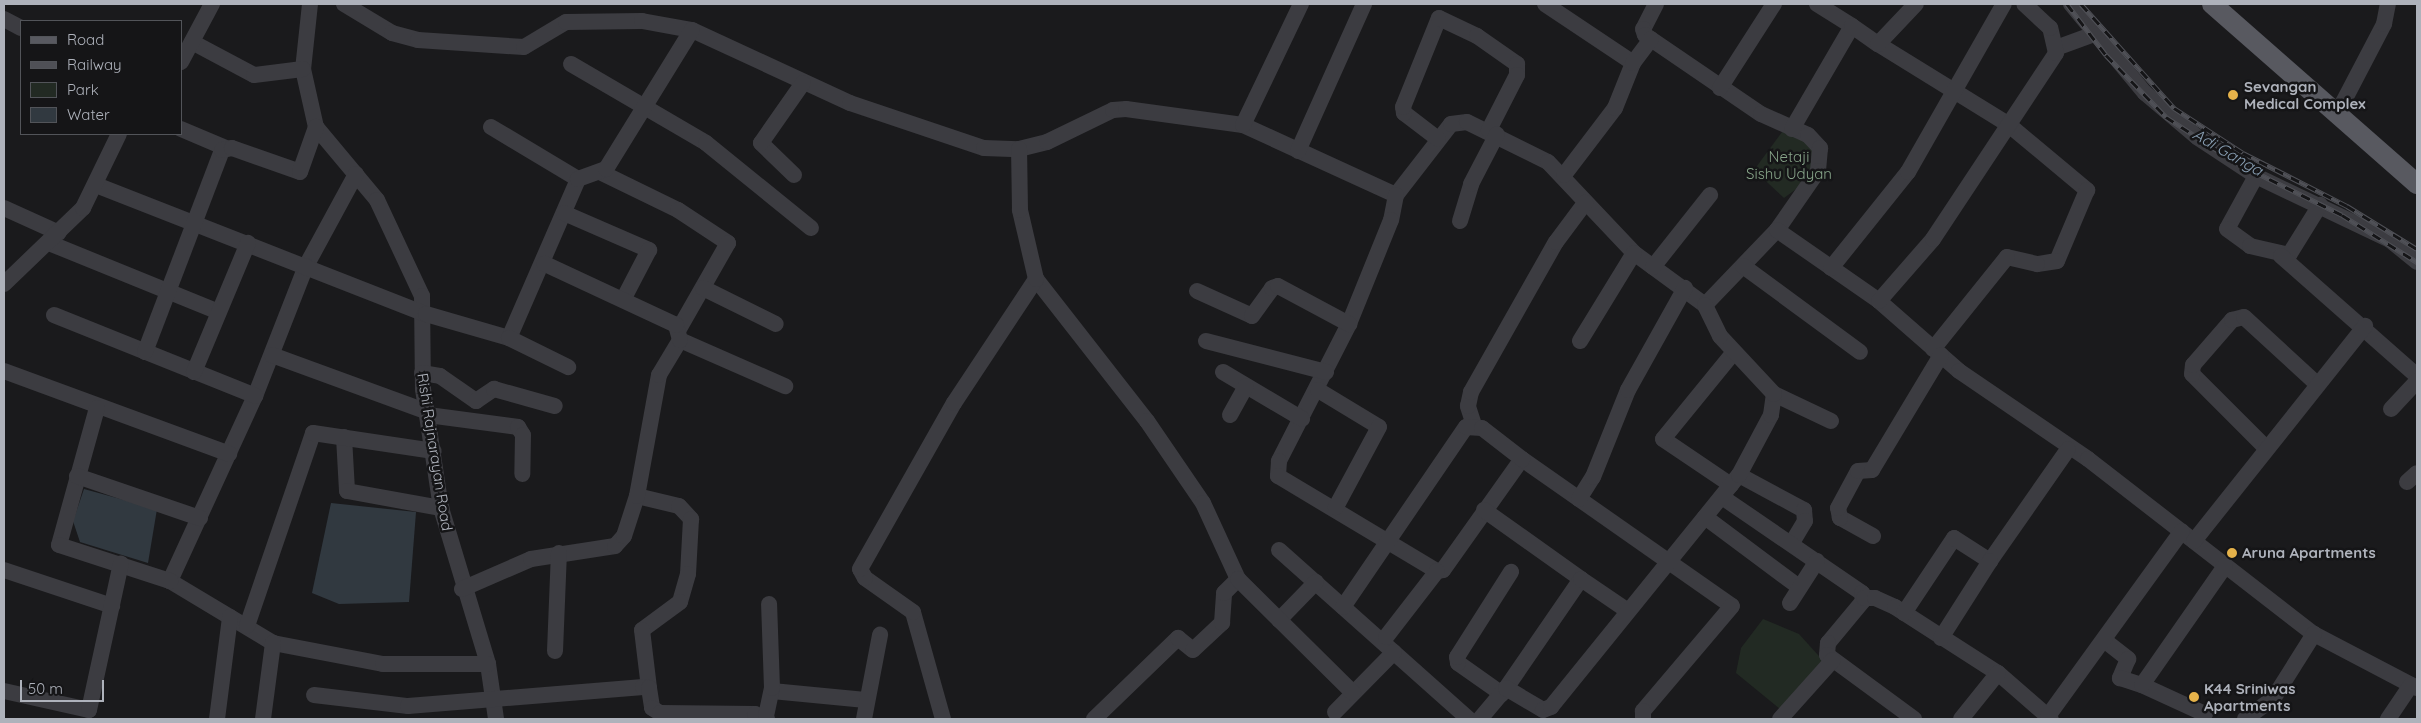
<!DOCTYPE html>
<style>
body{margin:0}
#map{position:relative;width:2421px;height:723px;overflow:hidden;background:#1a1a1c;font-family:Quicksand,sans-serif}
div>[style]{position:absolute}
[style*='--x']{left:calc(var(--x)*1px);top:calc(var(--y)*1px);width:calc(var(--w)*1px);rotate:calc(var(--a)*1deg)}
.green>*{inset:0;background:#222a23}
.water>*{inset:0;background:#313940}
.minor>*{height:16px;margin:-8px;padding:0 8px;transform-origin:8px;border-radius:8px;background:#3c3c41}
.major>*{height:20px;margin:-10px;padding:0 10px;transform-origin:10px;border-radius:10px;background:#585960}
.rail>*{height:5px;margin-top:-2.5px;transform-origin:0;background:repeating-linear-gradient(90deg,#151517 0 9px,#4f5056 0 18px);box-sizing:border-box;border-block:1px solid #4f5056}
.dots>*{width:14px;height:14px;translate:-50% -50%;box-sizing:border-box;border:2px solid #151517;border-radius:50%}
span{translate:-50% -50%;white-space:nowrap;text-align:center;line-height:1.15;-webkit-text-stroke:5px #151517;paint-order:stroke}
.poi-label{font-size:15px;color:#aeb2bb;font-weight:700}
.left{translate:0 -50%;text-align:left}
.park-label{font-size:15px;color:#87a489}
.street-label{font-size:15px;color:#aeb2bb}
.water-label{font-size:16px;color:#889eb2;font-style:italic}
.frame{position:absolute;inset:0;border:5px solid #aeb2bb;pointer-events:none}
.legend{position:absolute;left:20px;top:20px;width:162px;height:115px;box-sizing:border-box;background:#151517;border:1px solid #525459;margin:0;padding:6px 9px;list-style:none;font-size:15px;color:#aeb2bb}
.legend li{display:flex;align-items:center;gap:10px;height:25px}
.legend b{width:25px;border:1px solid #525459}
.scale{position:absolute;left:20px;top:680px;width:84px;height:22px;box-sizing:border-box;border:2px solid #aeb2bb;border-top:0;padding-left:6px;font-size:15px;line-height:18px;white-space:nowrap;color:#aeb2bb;-webkit-text-stroke:4px #151517;paint-order:stroke}
</style>
<div id="map">
<div class="green">
<i style="clip-path:polygon(1782px 132px,1803px 135px,1822px 157px,1807px 181px,1784px 198px,1754px 170px)"></i>
<i style="clip-path:polygon(1763px 619px,1799px 634px,1827px 665px,1785px 713px,1736px 673px,1741px 648px)"></i>
</div>
<div class="water">
<i style="clip-path:polygon(84px 489px,157px 509px,148px 563px,80px 542px,73px 521px)"></i>
<i style="clip-path:polygon(331px 503px,416px 512px,409px 602px,339px 604px,312px 593px)"></i>
</div>
<div class="minor">
<i style="--x:310;--y:4;--w:65;--a:96.1"></i>
<i style="--x:303;--y:69;--w:59;--a:77.4"></i>
<i style="--x:316;--y:127;--w:95;--a:50.1"></i>
<i style="--x:377;--y:200;--w:106;--a:64.9"></i>
<i style="--x:422;--y:296;--w:93;--a:89.4"></i>
<i style="--x:423;--y:389;--w:120;--a:81.4"></i>
<i style="--x:441;--y:508;--w:163;--a:73.2"></i>
<i style="--x:488;--y:664;--w:56;--a:81.7"></i>
<i style="--x:344;--y:4;--w:56;--a:31.1"></i>
<i style="--x:392;--y:33;--w:27;--a:15"></i>
<i style="--x:418;--y:40;--w:106;--a:3.8"></i>
<i style="--x:524;--y:47;--w:49;--a:-30.8"></i>
<i style="--x:566;--y:22;--w:76;--a:-0.8"></i>
<i style="--x:642;--y:21;--w:51;--a:10.2"></i>
<i style="--x:692;--y:30;--w:174;--a:24.8"></i>
<i style="--x:850;--y:103;--w:141;--a:18.6"></i>
<i style="--x:984;--y:148;--w:35;--a:2"></i>
<i style="--x:1019;--y:149;--w:29;--a:-14"></i>
<i style="--x:1047;--y:142;--w:73;--a:-25.9"></i>
<i style="--x:1113;--y:110;--w:13;--a:-4"></i>
<i style="--x:1126;--y:109;--w:118;--a:7.8"></i>
<i style="--x:1243;--y:125;--w:168;--a:24.6"></i>
<i style="--x:1396;--y:195;--w:90;--a:-52.2"></i>
<i style="--x:1451;--y:124;--w:16;--a:-7"></i>
<i style="--x:1467;--y:122;--w:90;--a:26.3"></i>
<i style="--x:1548;--y:162;--w:125;--a:46.6"></i>
<i style="--x:1634;--y:253;--w:88;--a:36.2"></i>
<i style="--x:1705;--y:305;--w:104;--a:-46.2"></i>
<i style="--x:1545;--y:4;--w:106;--a:33.8"></i>
<i style="--x:1656;--y:4;--w:28;--a:117"></i>
<i style="--x:1643;--y:29;--w:6;--a:72"></i>
<i style="--x:1645;--y:35;--w:140;--a:34.3"></i>
<i style="--x:1761;--y:114;--w:51;--a:24.1"></i>
<i style="--x:1808;--y:135;--w:18;--a:47"></i>
<i style="--x:1820;--y:148;--w:23;--a:95"></i>
<i style="--x:1818;--y:171;--w:72;--a:124.8"></i>
<i style="--x:1777;--y:230;--w:124;--a:34.8"></i>
<i style="--x:1879;--y:301;--w:106;--a:41.2"></i>
<i style="--x:1959;--y:371;--w:156;--a:34.3"></i>
<i style="--x:2088;--y:459;--w:286;--a:37.8"></i>
<i style="--x:2314;--y:634;--w:116;--a:27.7"></i>
<i style="--x:1817;--y:4;--w:41;--a:32.2"></i>
<i style="--x:2071;--y:4;--w:116;--a:50.3"></i>
<i style="--x:2145;--y:93;--w:68;--a:40.2"></i>
<i style="--x:2197;--y:137;--w:71;--a:33.5"></i>
<i style="--x:2256;--y:176;--w:148;--a:25.5"></i>
<i style="--x:2390;--y:240;--w:35;--a:39"></i>
<i style="--x:4;--y:19;--w:19;--a:28"></i>
<i style="--x:192;--y:42;--w:70;--a:28"></i>
<i style="--x:254;--y:75;--w:49;--a:-7"></i>
<i style="--x:1878;--y:44;--w:154;--a:31.7"></i>
<i style="--x:2009;--y:125;--w:102;--a:39.8"></i>
<i style="--x:2087;--y:190;--w:77;--a:112.9"></i>
<i style="--x:2057;--y:261;--w:20;--a:171"></i>
<i style="--x:2037;--y:264;--w:31;--a:-167"></i>
<i style="--x:2007;--y:257;--w:118;--a:128.8"></i>
<i style="--x:2056;--y:48;--w:40;--a:-20.2"></i>
<i style="--x:181;--y:62;--w:66;--a:-61.9"></i>
<i style="--x:571;--y:64;--w:156;--a:30.3"></i>
<i style="--x:706;--y:143;--w:135;--a:39"></i>
<i style="--x:1720;--y:88;--w:100;--a:-57.3"></i>
<i style="--x:2337;--y:114;--w:102;--a:-62.4"></i>
<i style="--x:2384;--y:24;--w:20;--a:-79"></i>
<i style="--x:1243;--y:125;--w:134;--a:-64.4"></i>
<i style="--x:491;--y:127;--w:101;--a:30.9"></i>
<i style="--x:181;--y:129;--w:49;--a:22.9"></i>
<i style="--x:1792;--y:129;--w:119;--a:-59.8"></i>
<i style="--x:1852;--y:26;--w:32;--a:35"></i>
<i style="--x:1878;--y:44;--w:55;--a:-46.5"></i>
<i style="--x:1438;--y:139;--w:43;--a:-142.6"></i>
<i style="--x:1404;--y:113;--w:6;--a:-99"></i>
<i style="--x:1403;--y:107;--w:96;--a:-68"></i>
<i style="--x:1439;--y:18;--w:42;--a:25.3"></i>
<i style="--x:1477;--y:36;--w:49;--a:35"></i>
<i style="--x:1517;--y:64;--w:11;--a:90"></i>
<i style="--x:1517;--y:75;--w:62;--a:117"></i>
<i style="--x:1298;--y:151;--w:161;--a:-65.8"></i>
<i style="--x:600;--y:172;--w:87;--a:26"></i>
<i style="--x:678;--y:210;--w:60;--a:33.4"></i>
<i style="--x:728;--y:243;--w:99;--a:119.7"></i>
<i style="--x:356;--y:174;--w:105;--a:118.5"></i>
<i style="--x:306;--y:266;--w:140;--a:111.4"></i>
<i style="--x:255;--y:396;--w:204;--a:114.7"></i>
<i style="--x:170;--y:581;--w:120;--a:31"></i>
<i style="--x:273;--y:643;--w:112;--a:10.8"></i>
<i style="--x:383;--y:664;--w:105;--a:0"></i>
<i style="--x:794;--y:175;--w:46;--a:-135.9"></i>
<i style="--x:761;--y:143;--w:73;--a:-55"></i>
<i style="--x:1564;--y:175;--w:84;--a:-52.7"></i>
<i style="--x:1615;--y:108;--w:48;--a:-68.2"></i>
<i style="--x:1633;--y:63;--w:30;--a:-53"></i>
<i style="--x:2256;--y:176;--w:60;--a:118.7"></i>
<i style="--x:2227;--y:229;--w:29;--a:36"></i>
<i style="--x:2250;--y:246;--w:40;--a:13"></i>
<i style="--x:2289;--y:255;--w:59;--a:-58.2"></i>
<i style="--x:96;--y:185;--w:354;--a:21.4"></i>
<i style="--x:426;--y:314;--w:86;--a:16.1"></i>
<i style="--x:509;--y:338;--w:173;--a:-66.5"></i>
<i style="--x:578;--y:179;--w:30;--a:-20"></i>
<i style="--x:606;--y:169;--w:163;--a:-58.3"></i>
<i style="--x:1396;--y:195;--w:25;--a:101"></i>
<i style="--x:1391;--y:220;--w:112;--a:112"></i>
<i style="--x:1349;--y:324;--w:154;--a:117.1"></i>
<i style="--x:1279;--y:461;--w:15;--a:94"></i>
<i style="--x:1278;--y:476;--w:185;--a:30.9"></i>
<i style="--x:1437;--y:571;--w:6;--a:-9"></i>
<i style="--x:1443;--y:570;--w:136;--a:-54.6"></i>
<i style="--x:1522;--y:459;--w:256;--a:35"></i>
<i style="--x:1732;--y:606;--w:138;--a:130.3"></i>
<i style="--x:1643;--y:711;--w:8;--a:90"></i>
<i style="--x:4;--y:208;--w:60;--a:24.4"></i>
<i style="--x:564;--y:213;--w:93;--a:23.5"></i>
<i style="--x:649;--y:250;--w:54;--a:117.5"></i>
<i style="--x:1460;--y:221;--w:39;--a:-73"></i>
<i style="--x:1471;--y:184;--w:56;--a:-62.5"></i>
<i style="--x:49;--y:243;--w:183;--a:22.1"></i>
<i style="--x:2281;--y:256;--w:181;--a:41.4"></i>
<i style="--x:1743;--y:266;--w:145;--a:36.3"></i>
<i style="--x:1653;--y:267;--w:92;--a:-51.6"></i>
<i style="--x:1831;--y:268;--w:123;--a:-51.3"></i>
<i style="--x:1908;--y:172;--w:193;--a:-60.3"></i>
<i style="--x:1036;--y:279;--w:180;--a:52"></i>
<i style="--x:1147;--y:421;--w:99;--a:55.7"></i>
<i style="--x:1203;--y:503;--w:84;--a:65.3"></i>
<i style="--x:4;--y:284;--w:110;--a:-43.9"></i>
<i style="--x:83;--y:208;--w:82;--a:-64.1"></i>
<i style="--x:703;--y:288;--w:81;--a:26.3"></i>
<i style="--x:1197;--y:291;--w:60;--a:24.4"></i>
<i style="--x:1252;--y:316;--w:34;--a:-54"></i>
<i style="--x:1272;--y:288;--w:6;--a:-18"></i>
<i style="--x:1278;--y:286;--w:81;--a:28.2"></i>
<i style="--x:1879;--y:301;--w:82;--a:-48.9"></i>
<i style="--x:1933;--y:239;--w:223;--a:-56.5"></i>
<i style="--x:2056;--y:53;--w:26;--a:-103"></i>
<i style="--x:2050;--y:28;--w:35;--a:-137"></i>
<i style="--x:54;--y:315;--w:217;--a:21.9"></i>
<i style="--x:509;--y:338;--w:66;--a:26.2"></i>
<i style="--x:680;--y:340;--w:115;--a:23.7"></i>
<i style="--x:1206;--y:341;--w:124;--a:14.5"></i>
<i style="--x:1580;--y:341;--w:103;--a:-58.5"></i>
<i style="--x:145;--y:352;--w:216;--a:-69.1"></i>
<i style="--x:222;--y:150;--w:10;--a:-11"></i>
<i style="--x:232;--y:148;--w:72;--a:19.4"></i>
<i style="--x:300;--y:172;--w:48;--a:-70.4"></i>
<i style="--x:272;--y:355;--w:166;--a:20.1"></i>
<i style="--x:4;--y:371;--w:240;--a:20.2"></i>
<i style="--x:194;--y:372;--w:140;--a:-67.3"></i>
<i style="--x:1223;--y:372;--w:92;--a:30.7"></i>
<i style="--x:422;--y:373;--w:18;--a:9"></i>
<i style="--x:440;--y:376;--w:44;--a:34.8"></i>
<i style="--x:476;--y:401;--w:22;--a:-34"></i>
<i style="--x:494;--y:389;--w:63;--a:15.6"></i>
<i style="--x:1318;--y:390;--w:71;--a:31.2"></i>
<i style="--x:1379;--y:427;--w:91;--a:118.3"></i>
<i style="--x:1774;--y:394;--w:63;--a:25.3"></i>
<i style="--x:97;--y:408;--w:142;--a:105.5"></i>
<i style="--x:59;--y:545;--w:117;--a:18"></i>
<i style="--x:2391;--y:409;--w:38;--a:-47"></i>
<i style="--x:428;--y:415;--w:91;--a:7.6"></i>
<i style="--x:518;--y:427;--w:9;--a:58"></i>
<i style="--x:523;--y:435;--w:39;--a:91"></i>
<i style="--x:1230;--y:415;--w:33;--a:-61"></i>
<i style="--x:1474;--y:425;--w:20;--a:-108"></i>
<i style="--x:1468;--y:406;--w:14;--a:-78"></i>
<i style="--x:1471;--y:392;--w:172;--a:-60.5"></i>
<i style="--x:1556;--y:242;--w:49;--a:-53.4"></i>
<i style="--x:344;--y:437;--w:54;--a:86.8"></i>
<i style="--x:347;--y:491;--w:96;--a:10.3"></i>
<i style="--x:2265;--y:447;--w:103;--a:-135"></i>
<i style="--x:2192;--y:374;--w:9;--a:-84"></i>
<i style="--x:2193;--y:365;--w:60;--a:-49.1"></i>
<i style="--x:2232;--y:320;--w:12;--a:-14"></i>
<i style="--x:2244;--y:317;--w:100;--a:42.6"></i>
<i style="--x:1739;--y:475;--w:74;--a:28.3"></i>
<i style="--x:1804;--y:510;--w:11;--a:85"></i>
<i style="--x:1805;--y:521;--w:26;--a:121"></i>
<i style="--x:77;--y:476;--w:130;--a:18.9"></i>
<i style="--x:2407;--y:482;--w:13;--a:-42"></i>
<i style="--x:1731;--y:485;--w:82;--a:-145.9"></i>
<i style="--x:1663;--y:439;--w:112;--a:-50.8"></i>
<i style="--x:637;--y:496;--w:43;--a:13.4"></i>
<i style="--x:679;--y:506;--w:18;--a:47"></i>
<i style="--x:691;--y:519;--w:55;--a:93.1"></i>
<i style="--x:688;--y:574;--w:29;--a:106"></i>
<i style="--x:680;--y:602;--w:47;--a:143.6"></i>
<i style="--x:642;--y:630;--w:58;--a:83.1"></i>
<i style="--x:1722;--y:497;--w:170;--a:34.4"></i>
<i style="--x:1862;--y:593;--w:8;--a:83"></i>
<i style="--x:1863;--y:601;--w:55;--a:129.8"></i>
<i style="--x:1828;--y:643;--w:12;--a:95"></i>
<i style="--x:1827;--y:655;--w:108;--a:36.3"></i>
<i style="--x:1579;--y:499;--w:26;--a:-58"></i>
<i style="--x:1593;--y:477;--w:94;--a:-68.1"></i>
<i style="--x:1628;--y:390;--w:117;--a:-60.8"></i>
<i style="--x:1484;--y:510;--w:119;--a:35.4"></i>
<i style="--x:1581;--y:579;--w:132;--a:124.5"></i>
<i style="--x:1705;--y:517;--w:117;--a:36.7"></i>
<i style="--x:1873;--y:536;--w:38;--a:-151"></i>
<i style="--x:1840;--y:518;--w:10;--a:-101"></i>
<i style="--x:1838;--y:508;--w:42;--a:-61.6"></i>
<i style="--x:1858;--y:471;--w:14;--a:-4"></i>
<i style="--x:1872;--y:470;--w:134;--a:-59"></i>
<i style="--x:2194;--y:541;--w:275;--a:-51.5"></i>
<i style="--x:1279;--y:550;--w:254;--a:41.7"></i>
<i style="--x:4;--y:570;--w:114;--a:18.4"></i>
<i style="--x:1581;--y:579;--w:57;--a:34.2"></i>
<i style="--x:462;--y:589;--w:75;--a:-23.5"></i>
<i style="--x:531;--y:559;--w:85;--a:-8.8"></i>
<i style="--x:615;--y:546;--w:13;--a:-48"></i>
<i style="--x:624;--y:536;--w:42;--a:-72"></i>
<i style="--x:637;--y:496;--w:123;--a:-79.7"></i>
<i style="--x:659;--y:375;--w:41;--a:-59"></i>
<i style="--x:680;--y:340;--w:16;--a:-105"></i>
<i style="--x:676;--y:325;--w:145;--a:-155"></i>
<i style="--x:1864;--y:598;--w:11;--a:0"></i>
<i style="--x:1875;--y:598;--w:22;--a:24"></i>
<i style="--x:1895;--y:607;--w:122;--a:32.7"></i>
<i style="--x:1998;--y:673;--w:70;--a:41"></i>
<i style="--x:1790;--y:603;--w:50;--a:-57.3"></i>
<i style="--x:1343;--y:607;--w:218;--a:-55.7"></i>
<i style="--x:1466;--y:427;--w:16;--a:4"></i>
<i style="--x:1482;--y:428;--w:51;--a:37.8"></i>
<i style="--x:1904;--y:613;--w:90;--a:-56.3"></i>
<i style="--x:1954;--y:538;--w:43;--a:32.6"></i>
<i style="--x:1990;--y:561;--w:136;--a:-55.1"></i>
<i style="--x:1279;--y:620;--w:53;--a:-45.8"></i>
<i style="--x:247;--y:626;--w:204;--a:-71.1"></i>
<i style="--x:313;--y:433;--w:122;--a:8.5"></i>
<i style="--x:1386;--y:637;--w:83;--a:-52.3"></i>
<i style="--x:1941;--y:638;--w:91;--a:-57.5"></i>
<i style="--x:2104;--y:640;--w:31;--a:38"></i>
<i style="--x:2128;--y:659;--w:21;--a:113"></i>
<i style="--x:2120;--y:678;--w:23;--a:18"></i>
<i style="--x:555;--y:651;--w:98;--a:-87.7"></i>
<i style="--x:4;--y:691;--w:87;--a:12.6"></i>
<i style="--x:89;--y:710;--w:150;--a:-77.7"></i>
<i style="--x:772;--y:691;--w:94;--a:5.5"></i>
<i style="--x:1502;--y:694;--w:54;--a:-144.8"></i>
<i style="--x:1458;--y:663;--w:6;--a:-99"></i>
<i style="--x:1457;--y:657;--w:101;--a:-57.6"></i>
<i style="--x:314;--y:695;--w:95;--a:6.7"></i>
<i style="--x:408;--y:706;--w:236;--a:-4.6"></i>
<i style="--x:643;--y:687;--w:6;--a:9"></i>
<i style="--x:649;--y:688;--w:20;--a:81"></i>
<i style="--x:652;--y:708;--w:9;--a:32"></i>
<i style="--x:660;--y:713;--w:95;--a:0.6"></i>
<i style="--x:755;--y:714;--w:13;--a:23"></i>
<i style="--x:1335;--y:712;--w:84;--a:-45.5"></i>
<i style="--x:2205;--y:714;--w:69;--a:-155.3"></i>
<i style="--x:2142;--y:685;--w:145;--a:-55.1"></i>
<i style="--x:766;--y:716;--w:29;--a:-78"></i>
<i style="--x:772;--y:688;--w:84;--a:-92"></i>
<i style="--x:2048;--y:716;--w:228;--a:-54.1"></i>
<i style="--x:217;--y:719;--w:103;--a:-82.7"></i>
<i style="--x:263;--y:719;--w:77;--a:-82.5"></i>
<i style="--x:864;--y:719;--w:86;--a:-79.2"></i>
<i style="--x:943;--y:719;--w:111;--a:-105.7"></i>
<i style="--x:913;--y:612;--w:59;--a:-144.7"></i>
<i style="--x:865;--y:578;--w:10;--a:-119"></i>
<i style="--x:860;--y:569;--w:191;--a:-60.5"></i>
<i style="--x:954;--y:403;--w:149;--a:-56.5"></i>
<i style="--x:1036;--y:279;--w:71;--a:-103.1"></i>
<i style="--x:1020;--y:210;--w:61;--a:-90.9"></i>
<i style="--x:1094;--y:719;--w:117;--a:-44"></i>
<i style="--x:1178;--y:638;--w:19;--a:39"></i>
<i style="--x:1193;--y:650;--w:40;--a:-43"></i>
<i style="--x:1222;--y:623;--w:30;--a:-86"></i>
<i style="--x:1224;--y:593;--w:20;--a:-45"></i>
<i style="--x:1238;--y:579;--w:162;--a:44.7"></i>
<i style="--x:1480;--y:719;--w:40;--a:-50"></i>
<i style="--x:1506;--y:688;--w:43;--a:30.7"></i>
<i style="--x:1543;--y:710;--w:9;--a:-21"></i>
<i style="--x:1551;--y:707;--w:299;--a:-51"></i>
<i style="--x:1739;--y:475;--w:68;--a:-61.9"></i>
<i style="--x:1771;--y:415;--w:21;--a:-82"></i>
<i style="--x:1774;--y:394;--w:79;--a:-133"></i>
<i style="--x:1720;--y:336;--w:34;--a:-116"></i>
<i style="--x:1780;--y:719;--w:79;--a:-48.1"></i>
<i style="--x:1961;--y:719;--w:59;--a:-51.2"></i>
<i style="--x:2245;--y:719;--w:34;--a:-36"></i>
<i style="--x:2273;--y:699;--w:77;--a:-57.8"></i>
<i style="--x:2388;--y:719;--w:41;--a:-55.9"></i>
</div>
<div class="major">
<i style="--x:2212;--y:4;--w:273;--a:41.3"></i>
</div>
<div class="rail">
<i style="--x:2067;--y:4;--w:64;--a:52.6"></i>
<i style="--x:2106;--y:55;--w:86;--a:45.9"></i>
<i style="--x:2166;--y:117;--w:85;--a:32.9"></i>
<i style="--x:2237;--y:163;--w:117;--a:26.3"></i>
<i style="--x:2342;--y:215;--w:89;--a:32.1"></i>
<i style="--x:2081;--y:4;--w:140;--a:48.2"></i>
<i style="--x:2174;--y:108;--w:82;--a:33.1"></i>
<i style="--x:2243;--y:153;--w:117;--a:27"></i>
<i style="--x:2347;--y:206;--w:82;--a:31.6"></i>
</div>
<div class="dots">
<i style="left:2233px;top:95px;background:#e5b24a"></i>
<i style="left:2232px;top:553px;background:#e5b24a"></i>
<i style="left:2194px;top:697px;background:#e5b24a"></i>
</div>
<div class="poi-label">
<span class="left" style="left:2244px;top:95px">Sevangan<br>Medical Complex</span>
<span class="left" style="left:2242px;top:553px">Aruna Apartments</span>
<span class="left" style="left:2204px;top:697px">K44 Sriniwas<br>Apartments</span>
</div>
<div class="park-label">
<span style="left:1789px;top:165px">Netaji<br>Sishu Udyan</span>
</div>
<div class="street-label">
<span style="left:435px;top:452px;rotate:81deg">Rishi Rajnarayan Road</span>
</div>
<div class="water-label">
<span style="left:2228px;top:152px;rotate:30deg">Adi Ganga</span>
</div>
<div class="frame"></div>
<ul class="legend">
<li><b style="height:6px;background:#585960"></b>Road</li>
<li><b style="height:6px;background:#4f5056"></b>Railway</li>
<li><b style="height:14px;background:#222a23"></b>Park</li>
<li><b style="height:14px;background:#313940"></b>Water</li>
</ul>
<div class="scale">50 m</div>
</div>
